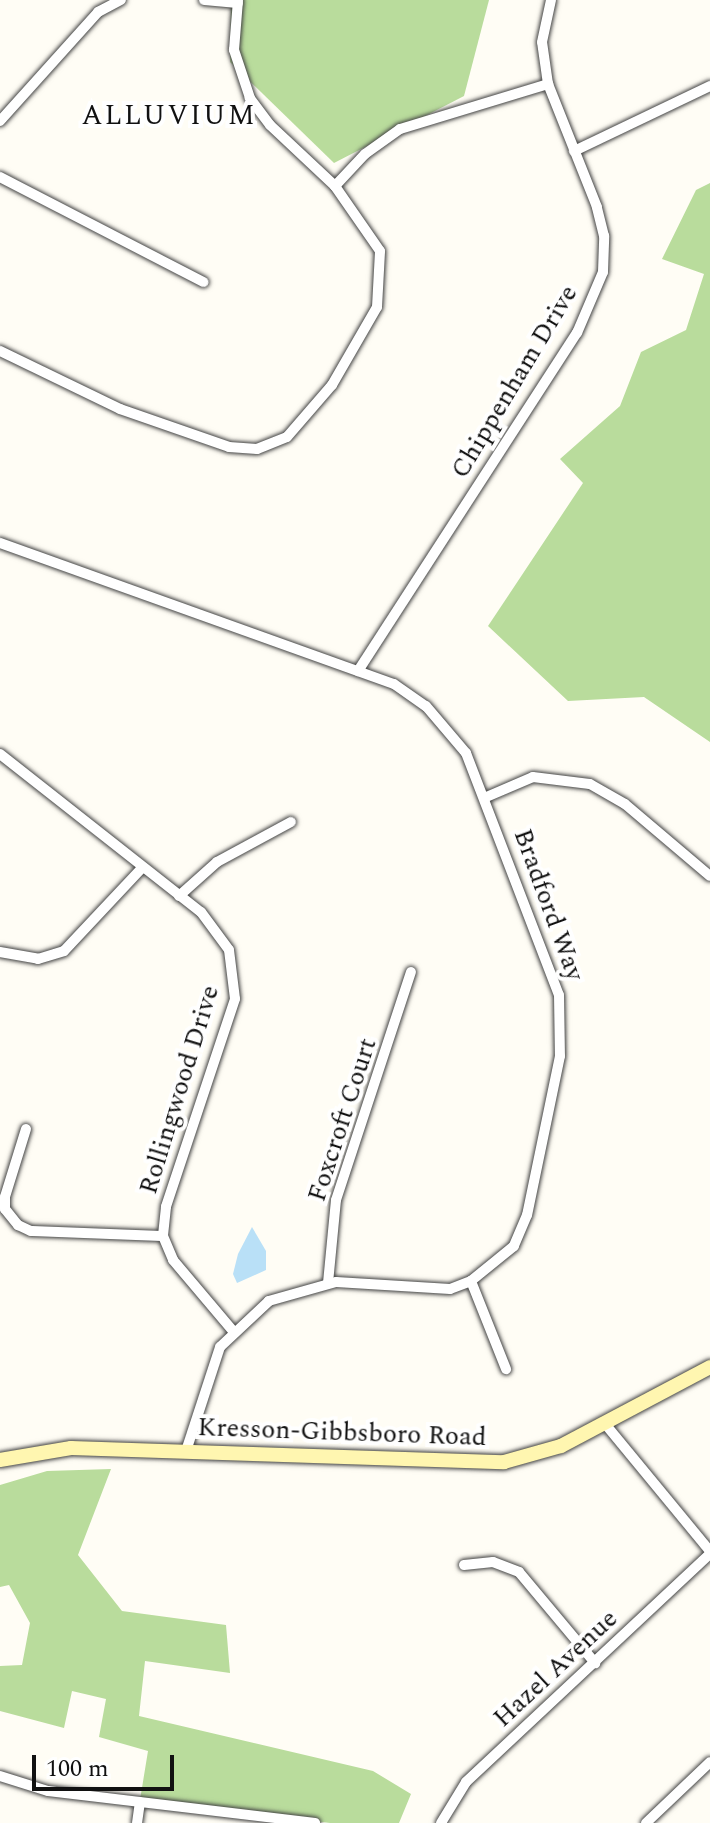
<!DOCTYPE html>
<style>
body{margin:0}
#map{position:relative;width:710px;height:1823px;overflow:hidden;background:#fffdf5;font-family:Spectral,serif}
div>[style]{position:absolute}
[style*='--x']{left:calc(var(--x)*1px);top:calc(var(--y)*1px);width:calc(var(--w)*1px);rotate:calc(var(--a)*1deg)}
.forest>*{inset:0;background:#b9dc9c}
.water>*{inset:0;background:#b9e0f7}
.roads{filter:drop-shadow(0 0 2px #444) drop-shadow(0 0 2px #444)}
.street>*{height:10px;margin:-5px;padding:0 5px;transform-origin:5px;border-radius:5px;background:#fff}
.secondary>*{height:14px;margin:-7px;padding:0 7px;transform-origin:7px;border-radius:7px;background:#fff6b0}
span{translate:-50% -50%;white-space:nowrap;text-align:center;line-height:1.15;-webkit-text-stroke:8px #fff;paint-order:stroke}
.street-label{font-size:26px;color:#111}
.neighbourhood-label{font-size:28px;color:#111;letter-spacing:2px}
.scale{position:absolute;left:32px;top:1755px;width:142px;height:36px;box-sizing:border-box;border:4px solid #111;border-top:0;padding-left:10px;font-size:24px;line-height:28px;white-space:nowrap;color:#111;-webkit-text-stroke:6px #fff;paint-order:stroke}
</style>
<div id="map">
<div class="forest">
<i style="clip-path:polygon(231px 0,489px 0,464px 96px,334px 163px,230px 62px)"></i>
<i style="clip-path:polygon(710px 183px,710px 742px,644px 697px,568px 701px,488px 626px,583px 483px,560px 459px,620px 406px,641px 352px,686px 330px,704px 274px,662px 259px,696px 190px)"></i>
<i style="clip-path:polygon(111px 1469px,78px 1555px,122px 1611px,226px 1625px,230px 1673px,145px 1661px,139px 1716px,373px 1771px,411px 1794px,399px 1823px,330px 1823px,140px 1800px,148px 1751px,99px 1737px,106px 1699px,72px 1691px,64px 1728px,0 1711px,0 1666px,22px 1665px,30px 1623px,9px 1585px,0 1587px,0 1485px,47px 1471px)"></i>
</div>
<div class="water">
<i style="clip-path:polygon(252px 1227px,266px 1251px,266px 1270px,237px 1283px,233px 1274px,238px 1254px)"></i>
</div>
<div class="roads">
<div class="street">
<i style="--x:204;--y:0;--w:34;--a:5"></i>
<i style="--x:0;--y:121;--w:147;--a:-48"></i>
<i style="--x:98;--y:12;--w:26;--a:-28"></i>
<i style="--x:574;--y:151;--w:151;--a:-25.5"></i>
<i style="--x:0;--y:177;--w:229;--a:27.3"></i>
<i style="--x:335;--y:186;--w:44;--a:-46.8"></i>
<i style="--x:365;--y:154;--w:43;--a:-35.5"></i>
<i style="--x:400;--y:129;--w:155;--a:-16.9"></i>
<i style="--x:0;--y:351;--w:133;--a:25.8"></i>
<i style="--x:120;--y:409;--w:115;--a:19.2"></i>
<i style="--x:229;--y:447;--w:28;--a:4"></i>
<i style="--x:257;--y:449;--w:32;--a:-22"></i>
<i style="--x:287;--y:437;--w:69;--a:-49.1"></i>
<i style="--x:332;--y:385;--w:90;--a:-60"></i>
<i style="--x:377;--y:307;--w:56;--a:-86.9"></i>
<i style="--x:380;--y:251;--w:79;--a:-124.7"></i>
<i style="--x:335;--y:186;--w:89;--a:-136.8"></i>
<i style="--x:270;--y:125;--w:34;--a:-127"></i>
<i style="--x:250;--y:98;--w:51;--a:-108.4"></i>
<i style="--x:234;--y:50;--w:50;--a:-85.4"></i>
<i style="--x:0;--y:543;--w:418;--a:19.7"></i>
<i style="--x:394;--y:684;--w:39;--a:35"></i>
<i style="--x:426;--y:706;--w:62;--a:49.6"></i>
<i style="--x:466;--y:753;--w:259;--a:69"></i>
<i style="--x:559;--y:995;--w:61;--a:89.1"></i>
<i style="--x:560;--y:1056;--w:162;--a:101.7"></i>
<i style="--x:527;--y:1215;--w:34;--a:113"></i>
<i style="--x:514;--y:1246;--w:55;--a:140.9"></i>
<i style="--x:471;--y:1281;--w:22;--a:159"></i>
<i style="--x:450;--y:1289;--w:114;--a:-176.5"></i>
<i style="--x:336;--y:1282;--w:70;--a:164.2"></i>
<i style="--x:269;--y:1301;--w:67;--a:136.8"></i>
<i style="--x:220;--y:1347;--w:109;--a:108.1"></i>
<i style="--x:358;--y:671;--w:403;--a:-57.1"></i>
<i style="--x:577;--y:333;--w:66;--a:-66.9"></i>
<i style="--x:603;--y:272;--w:36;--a:-88"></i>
<i style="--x:604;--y:236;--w:30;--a:-104"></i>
<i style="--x:597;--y:207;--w:132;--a:-111.7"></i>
<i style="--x:548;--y:84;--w:42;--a:-98.1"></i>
<i style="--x:542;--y:42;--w:43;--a:-77.9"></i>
<i style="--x:0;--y:754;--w:256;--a:38.2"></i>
<i style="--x:201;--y:912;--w:47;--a:53.6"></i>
<i style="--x:229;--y:950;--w:49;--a:83"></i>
<i style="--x:235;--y:999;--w:219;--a:108.4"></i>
<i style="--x:166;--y:1207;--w:29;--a:96"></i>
<i style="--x:163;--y:1236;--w:26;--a:67"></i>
<i style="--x:173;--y:1260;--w:93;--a:49.8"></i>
<i style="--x:484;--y:798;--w:53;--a:-23.2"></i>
<i style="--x:533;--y:777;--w:57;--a:7"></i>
<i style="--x:590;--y:784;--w:40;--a:29.7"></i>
<i style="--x:625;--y:804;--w:111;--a:40.3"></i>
<i style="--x:179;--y:896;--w:51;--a:-41.8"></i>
<i style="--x:217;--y:862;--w:84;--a:-28.4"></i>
<i style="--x:0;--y:952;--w:39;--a:10"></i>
<i style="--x:38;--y:959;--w:27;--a:-17"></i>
<i style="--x:64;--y:951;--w:114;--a:-46.8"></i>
<i style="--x:26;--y:1129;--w:71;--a:107.2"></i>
<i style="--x:5;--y:1197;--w:12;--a:90"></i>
<i style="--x:5;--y:1209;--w:21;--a:51"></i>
<i style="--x:18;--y:1225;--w:14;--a:25"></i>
<i style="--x:31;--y:1231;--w:132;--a:2.2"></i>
<i style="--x:471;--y:1281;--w:95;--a:68.3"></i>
<i style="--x:328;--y:1283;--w:83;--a:-84.5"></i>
<i style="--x:336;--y:1200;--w:240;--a:-71.8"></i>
<i style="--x:606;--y:1425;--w:163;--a:50.5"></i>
<i style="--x:464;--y:1565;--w:29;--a:-6"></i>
<i style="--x:493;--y:1562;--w:28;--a:21"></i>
<i style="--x:519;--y:1572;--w:119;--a:50.1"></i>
<i style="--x:0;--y:1776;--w:50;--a:17.4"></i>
<i style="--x:48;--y:1791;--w:269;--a:6.8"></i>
<i style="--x:137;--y:1823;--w:21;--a:-82"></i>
<i style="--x:441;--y:1823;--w:48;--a:-58.6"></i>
<i style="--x:466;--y:1782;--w:334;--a:-43.1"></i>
<i style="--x:646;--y:1823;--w:88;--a:-43.6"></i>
</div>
<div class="secondary">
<i style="--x:0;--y:1460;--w:72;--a:-9.6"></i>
<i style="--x:71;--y:1448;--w:433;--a:1.9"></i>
<i style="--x:504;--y:1462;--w:59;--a:-15.7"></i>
<i style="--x:561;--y:1446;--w:169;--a:-27.9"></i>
</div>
</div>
<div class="street-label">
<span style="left:515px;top:382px;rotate:-59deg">Chippenham Drive</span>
<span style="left:548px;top:905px;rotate:70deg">Bradford Way</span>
<span style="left:180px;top:1090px;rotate:-73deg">Rollingwood Drive</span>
<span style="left:343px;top:1120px;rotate:-72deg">Foxcroft Court</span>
<span style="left:342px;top:1433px;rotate:2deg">Kresson-Gibbsboro Road</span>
<span style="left:556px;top:1669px;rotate:-43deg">Hazel Avenue</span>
</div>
<div class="neighbourhood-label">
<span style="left:169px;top:116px">ALLUVIUM</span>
</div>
<div class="scale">100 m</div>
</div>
